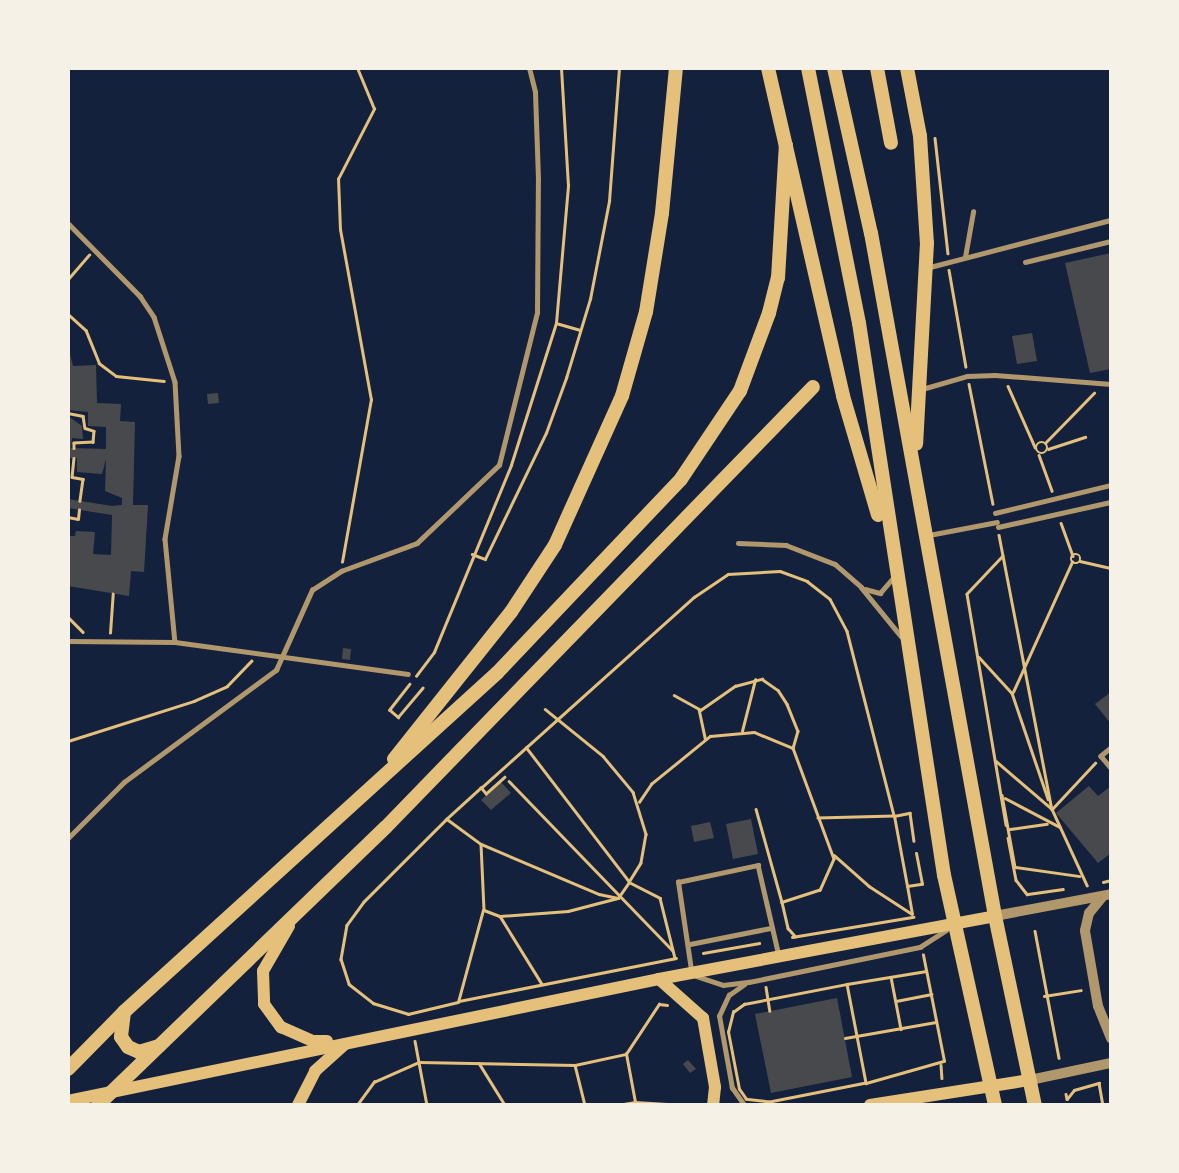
<!DOCTYPE html>
<style>
body{margin:0}
#map{position:relative;width:1179px;height:1173px;overflow:hidden;background:#14213d;font-family:Raleway,sans-serif}
div>[style]{position:absolute}
[style*='--x']{left:calc(var(--x)*1px);top:calc(var(--y)*1px);width:calc(var(--w)*1px);rotate:calc(var(--a)*1deg)}
.building>*{inset:0;background:#48494c}
.path>*{height:2.5px;margin:-1.25px;padding:0 1.25px;transform-origin:1.25px;border-radius:1.25px;background:#e5c07b}
.path>.ring{margin:-1.25px;padding:0;box-sizing:content-box;background:none;border:2.5px solid #e5c07b;border-radius:50%}
.service>*{height:4.5px;margin:-2.25px;padding:0 2.25px;transform-origin:2.25px;border-radius:2.25px;background:#b1986c}
.tertiary>*{height:10px;margin:-5px;padding:0 5px;transform-origin:5px;border-radius:5px;background:#b1986c}
.secondary>*{height:12px;margin:-6px;padding:0 6px;transform-origin:6px;border-radius:6px;background:#e5c07b}
.primary>*{height:14px;margin:-7px;padding:0 7px;transform-origin:7px;border-radius:7px;background:#e5c07b}
span{translate:-50% -50%;white-space:nowrap;text-align:center;line-height:1.15;-webkit-text-stroke:6px #f6f1e7;paint-order:stroke}
.frame{position:absolute;inset:0;border:70px solid #f6f1e7;pointer-events:none}
</style>
<div id="map">
<div class="building">
<i style="clip-path:polygon(1111px 253px,1111px 369px,1090px 373px,1065px 263px)"></i>
<i style="clip-path:polygon(1032px 333px,1037px 361px,1017px 364px,1012px 336px)"></i>
<i style="clip-path:polygon(68px 346px,73px 366px,96px 365px,97px 403px,121px 404px,120px 421px,135px 422px,133px 505px,148px 505px,144px 572px,131px 571px,129px 596px,68px 586px,68px 536px,75px 536px,76px 531px,95px 532px,93px 554px,111px 555px,112px 515px,68px 508px,68px 499px,112px 506px,122px 505px,122px 498px,105px 491px,106px 459px,102px 474px,77px 472px,77px 458px,68px 458px,68px 416px,82px 426px,83px 439px,72px 438px,71px 448px,106px 449px,106px 427px,88px 426px,88px 412px,68px 410px)"></i>
<i style="clip-path:polygon(218px 393px,219px 403px,208px 404px,207px 394px)"></i>
<i style="clip-path:polygon(343px 648px,351px 649px,350px 660px,342px 659px)"></i>
<i style="clip-path:polygon(1111px 692px,1111px 724px,1095px 704px)"></i>
<i style="clip-path:polygon(501px 782px,511px 793px,491px 810px,481px 800px)"></i>
<i style="clip-path:polygon(1089px 786px,1098px 796px,1111px 786px,1111px 853px,1098px 863px,1056px 813px)"></i>
<i style="clip-path:polygon(751px 819px,758px 854px,733px 859px,726px 824px)"></i>
<i style="clip-path:polygon(710px 822px,714px 838px,694px 842px,691px 826px)"></i>
<i style="clip-path:polygon(837px 998px,852px 1077px,771px 1093px,755px 1014px)"></i>
<i style="clip-path:polygon(688px 1060px,696px 1069px,690px 1073px,683px 1064px)"></i>
</div>
<div class="path">
<i style="--x:935;--y:138;--w:116;--a:83.6"></i>
<i style="--x:949;--y:270;--w:98;--a:80.1"></i>
<i style="--x:68;--y:279;--w:32;--a:-49"></i>
<i style="--x:68;--y:314;--w:24;--a:42"></i>
<i style="--x:86;--y:330;--w:35;--a:68"></i>
<i style="--x:99;--y:363;--w:21;--a:37"></i>
<i style="--x:116;--y:376;--w:48;--a:5.9"></i>
<i style="--x:556;--y:323;--w:25;--a:16"></i>
<i style="--x:969;--y:384;--w:122;--a:78.7"></i>
<i style="--x:1008;--y:386;--w:67;--a:66.1"></i>
<i style="--x:68;--y:413;--w:15;--a:11"></i>
<i style="--x:83;--y:416;--w:12;--a:81"></i>
<i style="--x:85;--y:428;--w:9;--a:18"></i>
<i style="--x:94;--y:431;--w:11;--a:95"></i>
<i style="--x:93;--y:442;--w:19;--a:177"></i>
<i style="--x:74;--y:443;--w:5;--a:90"></i>
<i class="ring" style="left:1036px;top:442px;width:9.5px;height:9.5px"></i>
<i style="--x:1045;--y:443;--w:70;--a:-45.6"></i>
<i style="--x:1048;--y:449;--w:39;--a:-18"></i>
<i style="--x:1039;--y:455;--w:38;--a:70"></i>
<i style="--x:74;--y:458;--w:19;--a:96"></i>
<i style="--x:72;--y:477;--w:11;--a:10"></i>
<i style="--x:83;--y:479;--w:22;--a:98"></i>
<i style="--x:68;--y:517;--w:10;--a:11"></i>
<i style="--x:78;--y:519;--w:9;--a:-84"></i>
<i style="--x:1061;--y:523;--w:35;--a:70"></i>
<i style="--x:999;--y:535;--w:279;--a:79.1"></i>
<i style="--x:1052;--y:809;--w:84;--a:65.3"></i>
<i style="--x:472;--y:554;--w:14;--a:21"></i>
<i style="--x:485;--y:559;--w:140;--a:-64.2"></i>
<i style="--x:546;--y:433;--w:59;--a:-70"></i>
<i style="--x:566;--y:378;--w:83;--a:-73.1"></i>
<i style="--x:590;--y:299;--w:100;--a:-79"></i>
<i style="--x:609;--y:201;--w:133;--a:-85.7"></i>
<i class="ring" style="left:1071.5px;top:554.5px;width:6.5px;height:6.5px"></i>
<i style="--x:1003;--y:556;--w:52;--a:133.5"></i>
<i style="--x:967;--y:594;--w:234;--a:80.4"></i>
<i style="--x:1080;--y:561;--w:32;--a:13"></i>
<i style="--x:342;--y:562;--w:165;--a:-79.9"></i>
<i style="--x:371;--y:400;--w:173;--a:-100.3"></i>
<i style="--x:340;--y:230;--w:51;--a:-92.2"></i>
<i style="--x:338;--y:179;--w:79;--a:-62.8"></i>
<i style="--x:374;--y:109;--w:44;--a:-112.5"></i>
<i style="--x:68;--y:617;--w:21;--a:45"></i>
<i style="--x:110;--y:633;--w:39;--a:-86"></i>
<i style="--x:979;--y:657;--w:49;--a:47.5"></i>
<i style="--x:1012;--y:693;--w:112;--a:71.2"></i>
<i style="--x:416;--y:676;--w:30;--a:-53"></i>
<i style="--x:434;--y:652;--w:202;--a:-67.6"></i>
<i style="--x:511;--y:465;--w:149;--a:-72.4"></i>
<i style="--x:556;--y:323;--w:138;--a:-85"></i>
<i style="--x:568;--y:186;--w:118;--a:-93.4"></i>
<i style="--x:410;--y:684;--w:33;--a:128"></i>
<i style="--x:390;--y:710;--w:11;--a:41"></i>
<i style="--x:398;--y:717;--w:38;--a:-50"></i>
<i style="--x:1013;--y:692;--w:143;--a:-65.6"></i>
<i style="--x:674;--y:695;--w:29;--a:29"></i>
<i style="--x:699;--y:709;--w:30;--a:78"></i>
<i style="--x:545;--y:709;--w:75;--a:39"></i>
<i style="--x:603;--y:756;--w:47;--a:50.2"></i>
<i style="--x:633;--y:792;--w:44;--a:72.8"></i>
<i style="--x:646;--y:834;--w:29;--a:100"></i>
<i style="--x:641;--y:863;--w:22;--a:122"></i>
<i style="--x:629;--y:882;--w:35;--a:27"></i>
<i style="--x:660;--y:898;--w:62;--a:76"></i>
<i style="--x:699;--y:711;--w:44;--a:-34.8"></i>
<i style="--x:735;--y:686;--w:28;--a:-15"></i>
<i style="--x:762;--y:679;--w:19;--a:35"></i>
<i style="--x:778;--y:690;--w:17;--a:57"></i>
<i style="--x:787;--y:704;--w:29;--a:68"></i>
<i style="--x:798;--y:731;--w:18;--a:106"></i>
<i style="--x:742;--y:731;--w:53;--a:-75.7"></i>
<i style="--x:68;--y:741;--w:132;--a:-17.6"></i>
<i style="--x:194;--y:701;--w:36;--a:-24"></i>
<i style="--x:227;--y:686;--w:35;--a:-46"></i>
<i style="--x:996;--y:761;--w:74;--a:40.6"></i>
<i style="--x:505;--y:777;--w:25;--a:138"></i>
<i style="--x:486;--y:794;--w:8;--a:-130"></i>
<i style="--x:481;--y:788;--w:46;--a:137.6"></i>
<i style="--x:447;--y:819;--w:42;--a:36.3"></i>
<i style="--x:481;--y:844;--w:66;--a:87.4"></i>
<i style="--x:484;--y:910;--w:17;--a:21"></i>
<i style="--x:500;--y:916;--w:68;--a:-4.2"></i>
<i style="--x:568;--y:911;--w:52;--a:-14.6"></i>
<i style="--x:618;--y:898;--w:19;--a:-55"></i>
<i style="--x:629;--y:882;--w:169;--a:-127.5"></i>
<i style="--x:509;--y:781;--w:235;--a:46"></i>
<i style="--x:481;--y:788;--w:286;--a:-41.9"></i>
<i style="--x:694;--y:597;--w:41;--a:-34.1"></i>
<i style="--x:728;--y:574;--w:52;--a:-3.3"></i>
<i style="--x:780;--y:571;--w:29;--a:20"></i>
<i style="--x:807;--y:581;--w:29;--a:38"></i>
<i style="--x:830;--y:599;--w:36;--a:62"></i>
<i style="--x:847;--y:631;--w:191;--a:75.7"></i>
<i style="--x:894;--y:816;--w:76;--a:178.5"></i>
<i style="--x:1002;--y:795;--w:73;--a:79.8"></i>
<i style="--x:1015;--y:867;--w:65;--a:8"></i>
<i style="--x:1005;--y:798;--w:62;--a:27.8"></i>
<i style="--x:639;--y:802;--w:22;--a:-56"></i>
<i style="--x:651;--y:784;--w:76;--a:-39.1"></i>
<i style="--x:710;--y:736;--w:44;--a:-5.2"></i>
<i style="--x:754;--y:732;--w:42;--a:22.3"></i>
<i style="--x:793;--y:748;--w:118;--a:69.7"></i>
<i style="--x:834;--y:859;--w:34;--a:114"></i>
<i style="--x:820;--y:890;--w:40;--a:162"></i>
<i style="--x:782;--y:902;--w:27;--a:77"></i>
<i style="--x:788;--y:928;--w:11;--a:49"></i>
<i style="--x:756;--y:809;--w:97;--a:74.4"></i>
<i style="--x:1052;--y:809;--w:63;--a:-46.9"></i>
<i style="--x:447;--y:819;--w:117;--a:135"></i>
<i style="--x:364;--y:902;--w:29;--a:126"></i>
<i style="--x:347;--y:925;--w:35;--a:100"></i>
<i style="--x:341;--y:959;--w:26;--a:72"></i>
<i style="--x:349;--y:984;--w:31;--a:38"></i>
<i style="--x:373;--y:1003;--w:37;--a:17"></i>
<i style="--x:408;--y:1014;--w:51;--a:-13.5"></i>
<i style="--x:458;--y:1002;--w:95;--a:-74.8"></i>
<i style="--x:1010;--y:829;--w:37;--a:-8"></i>
<i style="--x:1008;--y:838;--w:43;--a:79.2"></i>
<i style="--x:1016;--y:880;--w:18;--a:52"></i>
<i style="--x:481;--y:844;--w:128;--a:23"></i>
<i style="--x:599;--y:894;--w:19;--a:12"></i>
<i style="--x:834;--y:855;--w:47;--a:41.5"></i>
<i style="--x:869;--y:886;--w:51;--a:33.1"></i>
<i style="--x:1103;--y:882;--w:8;--a:-14"></i>
<i style="--x:907;--y:886;--w:71;--a:-100.5"></i>
<i style="--x:894;--y:816;--w:16;--a:-11"></i>
<i style="--x:910;--y:813;--w:28;--a:82"></i>
<i style="--x:1028;--y:894;--w:35;--a:-8"></i>
<i style="--x:912;--y:914;--w:28;--a:-100"></i>
<i style="--x:907;--y:886;--w:15;--a:-8"></i>
<i style="--x:922;--y:884;--w:31;--a:-101"></i>
<i style="--x:500;--y:916;--w:80;--a:58.3"></i>
<i style="--x:1035;--y:931;--w:129;--a:79.3"></i>
<i style="--x:792;--y:937;--w:123;--a:-9.4"></i>
<i style="--x:703;--y:953;--w:57;--a:-10.1"></i>
<i style="--x:891;--y:977;--w:53;--a:79.1"></i>
<i style="--x:847;--y:984;--w:101;--a:79.1"></i>
<i style="--x:866;--y:1083;--w:99;--a:168.9"></i>
<i style="--x:769;--y:1102;--w:23;--a:-173"></i>
<i style="--x:746;--y:1099;--w:12;--a:-125"></i>
<i style="--x:739;--y:1089;--w:58;--a:-100.9"></i>
<i style="--x:728;--y:1032;--w:21;--a:-76"></i>
<i style="--x:733;--y:1012;--w:14;--a:-36"></i>
<i style="--x:744;--y:1004;--w:105;--a:-11"></i>
<i style="--x:847;--y:984;--w:80;--a:-9.3"></i>
<i style="--x:766;--y:987;--w:24;--a:81"></i>
<i style="--x:1044;--y:996;--w:37;--a:-9"></i>
<i style="--x:459;--y:1001;--w:221;--a:-11.2"></i>
<i style="--x:896;--y:1001;--w:36;--a:-11"></i>
<i style="--x:845;--y:1038;--w:92;--a:-10"></i>
<i style="--x:415;--y:1041;--w:65;--a:79.4"></i>
<i style="--x:479;--y:1063;--w:49;--a:58.2"></i>
<i style="--x:575;--y:1065;--w:41;--a:76"></i>
<i style="--x:941;--y:1065;--w:13;--a:86"></i>
<i style="--x:866;--y:1083;--w:81;--a:-15.8"></i>
<i style="--x:944;--y:1061;--w:108;--a:-101.2"></i>
<i style="--x:1066;--y:1094;--w:5;--a:79"></i>
<i style="--x:1067;--y:1099;--w:11;--a:-52"></i>
<i style="--x:1074;--y:1090;--w:26;--a:-16"></i>
<i style="--x:1099;--y:1083;--w:22;--a:80"></i>
<i style="--x:635;--y:1102;--w:48;--a:3.6"></i>
<i style="--x:357;--y:1105;--w:29;--a:-54"></i>
<i style="--x:374;--y:1082;--w:49;--a:-24"></i>
<i style="--x:419;--y:1062;--w:156;--a:1.1"></i>
<i style="--x:575;--y:1065;--w:52;--a:-12.2"></i>
<i style="--x:626;--y:1054;--w:60;--a:-56.6"></i>
<i style="--x:659;--y:1004;--w:8;--a:7"></i>
<i style="--x:618;--y:1105;--w:17;--a:-10"></i>
<i style="--x:635;--y:1102;--w:49;--a:-100.6"></i>
</div>
<div class="service">
<i style="--x:68;--y:223;--w:103;--a:45.4"></i>
<i style="--x:140;--y:296;--w:25;--a:56"></i>
<i style="--x:154;--y:317;--w:68;--a:72.1"></i>
<i style="--x:175;--y:382;--w:74;--a:86.9"></i>
<i style="--x:179;--y:456;--w:84;--a:99.6"></i>
<i style="--x:165;--y:539;--w:103;--a:84.5"></i>
<i style="--x:965;--y:257;--w:46;--a:-79.9"></i>
<i style="--x:1025;--y:262;--w:89;--a:-13.7"></i>
<i style="--x:930;--y:267;--w:187;--a:-14.6"></i>
<i style="--x:922;--y:389;--w:47;--a:-16.1"></i>
<i style="--x:967;--y:376;--w:28;--a:-2"></i>
<i style="--x:995;--y:375;--w:116;--a:4.4"></i>
<i style="--x:995;--y:513;--w:119;--a:-13.6"></i>
<i style="--x:998;--y:527;--w:116;--a:-12.5"></i>
<i style="--x:929;--y:535;--w:69;--a:-10.8"></i>
<i style="--x:738;--y:543;--w:48;--a:2.4"></i>
<i style="--x:786;--y:545;--w:53;--a:21.2"></i>
<i style="--x:835;--y:564;--w:35;--a:41"></i>
<i style="--x:861;--y:587;--w:63;--a:50.8"></i>
<i style="--x:865;--y:589;--w:16;--a:15"></i>
<i style="--x:880;--y:593;--w:21;--a:-49"></i>
<i style="--x:68;--y:641;--w:107;--a:0.5"></i>
<i style="--x:175;--y:642;--w:235;--a:7.8"></i>
<i style="--x:1111;--y:748;--w:13;--a:141"></i>
<i style="--x:1101;--y:756;--w:16;--a:50"></i>
<i style="--x:68;--y:838;--w:79;--a:-45"></i>
<i style="--x:124;--y:782;--w:189;--a:-36.4"></i>
<i style="--x:276;--y:670;--w:88;--a:-65.8"></i>
<i style="--x:312;--y:590;--w:35;--a:-33"></i>
<i style="--x:341;--y:571;--w:81;--a:-20.2"></i>
<i style="--x:417;--y:543;--w:113;--a:-43.6"></i>
<i style="--x:499;--y:465;--w:157;--a:-76"></i>
<i style="--x:537;--y:313;--w:134;--a:-89.6"></i>
<i style="--x:538;--y:179;--w:87;--a:-92"></i>
<i style="--x:535;--y:92;--w:25;--a:-104"></i>
<i style="--x:690;--y:944;--w:83;--a:-11.2"></i>
<i style="--x:691;--y:970;--w:89;--a:-98.4"></i>
<i style="--x:678;--y:882;--w:82;--a:-12"></i>
<i style="--x:758;--y:865;--w:93;--a:77"></i>
<i style="--x:696;--y:976;--w:28;--a:18"></i>
<i style="--x:723;--y:985;--w:26;--a:-7"></i>
<i style="--x:749;--y:982;--w:175;--a:-11.6"></i>
<i style="--x:920;--y:947;--w:31;--a:-33"></i>
<i style="--x:744;--y:1105;--w:21;--a:-125"></i>
<i style="--x:732;--y:1088;--w:73;--a:-100.2"></i>
<i style="--x:719;--y:1016;--w:23;--a:-65"></i>
<i style="--x:729;--y:995;--w:19;--a:-35"></i>
</div>
<div class="tertiary">
<i style="--x:1103;--y:896;--w:22;--a:129"></i>
<i style="--x:1089;--y:913;--w:18;--a:103"></i>
<i style="--x:1085;--y:931;--w:76;--a:80.2"></i>
<i style="--x:1098;--y:1006;--w:35;--a:68"></i>
<i style="--x:995;--y:916;--w:118;--a:-10.7"></i>
<i style="--x:1030;--y:1080;--w:83;--a:-11.9"></i>
</div>
<div class="secondary">
<i style="--x:289;--y:926;--w:52;--a:120"></i>
<i style="--x:263;--y:971;--w:33;--a:88"></i>
<i style="--x:264;--y:1004;--w:29;--a:54"></i>
<i style="--x:281;--y:1027;--w:34;--a:24"></i>
<i style="--x:312;--y:1041;--w:15;--a:0"></i>
<i style="--x:659;--y:979;--w:59;--a:41.6"></i>
<i style="--x:703;--y:1018;--w:70;--a:80.1"></i>
<i style="--x:715;--y:1087;--w:18;--a:96"></i>
<i style="--x:68;--y:1101;--w:603;--a:-11.66"></i>
<i style="--x:659;--y:979;--w:342;--a:-10.6"></i>
<i style="--x:298;--y:1105;--w:38;--a:-63"></i>
<i style="--x:315;--y:1071;--w:40;--a:-42"></i>
<i style="--x:870;--y:1105;--w:162;--a:-8.9"></i>
</div>
<div class="primary">
<i style="--x:768;--y:68;--w:336;--a:77.1"></i>
<i style="--x:843;--y:396;--w:124;--a:73.6"></i>
<i style="--x:808;--y:68;--w:260;--a:78.7"></i>
<i style="--x:859;--y:323;--w:559;--a:81.25"></i>
<i style="--x:944;--y:875;--w:236;--a:77.5"></i>
<i style="--x:834;--y:68;--w:169;--a:77.4"></i>
<i style="--x:871;--y:233;--w:694;--a:79.71"></i>
<i style="--x:995;--y:916;--w:193;--a:78.1"></i>
<i style="--x:877;--y:68;--w:76;--a:79.4"></i>
<i style="--x:907;--y:68;--w:69;--a:79.2"></i>
<i style="--x:920;--y:136;--w:107;--a:86.3"></i>
<i style="--x:927;--y:243;--w:201;--a:93.1"></i>
<i style="--x:394;--y:759;--w:188;--a:-51.5"></i>
<i style="--x:511;--y:612;--w:80;--a:-56.7"></i>
<i style="--x:555;--y:545;--w:163;--a:-65.8"></i>
<i style="--x:622;--y:396;--w:87;--a:-74.1"></i>
<i style="--x:646;--y:312;--w:100;--a:-80.8"></i>
<i style="--x:662;--y:213;--w:146;--a:-84.5"></i>
<i style="--x:124;--y:1012;--w:25;--a:97"></i>
<i style="--x:121;--y:1037;--w:12;--a:55"></i>
<i style="--x:128;--y:1047;--w:12;--a:24"></i>
<i style="--x:139;--y:1052;--w:21;--a:-17"></i>
<i style="--x:68;--y:1069;--w:81;--a:-45.5"></i>
<i style="--x:125;--y:1011;--w:503;--a:-42.26"></i>
<i style="--x:497;--y:673;--w:267;--a:-46.5"></i>
<i style="--x:681;--y:479;--w:106;--a:-56.2"></i>
<i style="--x:740;--y:391;--w:83;--a:-69.6"></i>
<i style="--x:769;--y:313;--w:36;--a:-76"></i>
<i style="--x:778;--y:278;--w:133;--a:-86.6"></i>
<i style="--x:98;--y:1105;--w:400;--a:-44"></i>
<i style="--x:386;--y:827;--w:613;--a:-45.86"></i>
</div>
<div class="frame"></div>
</div>
